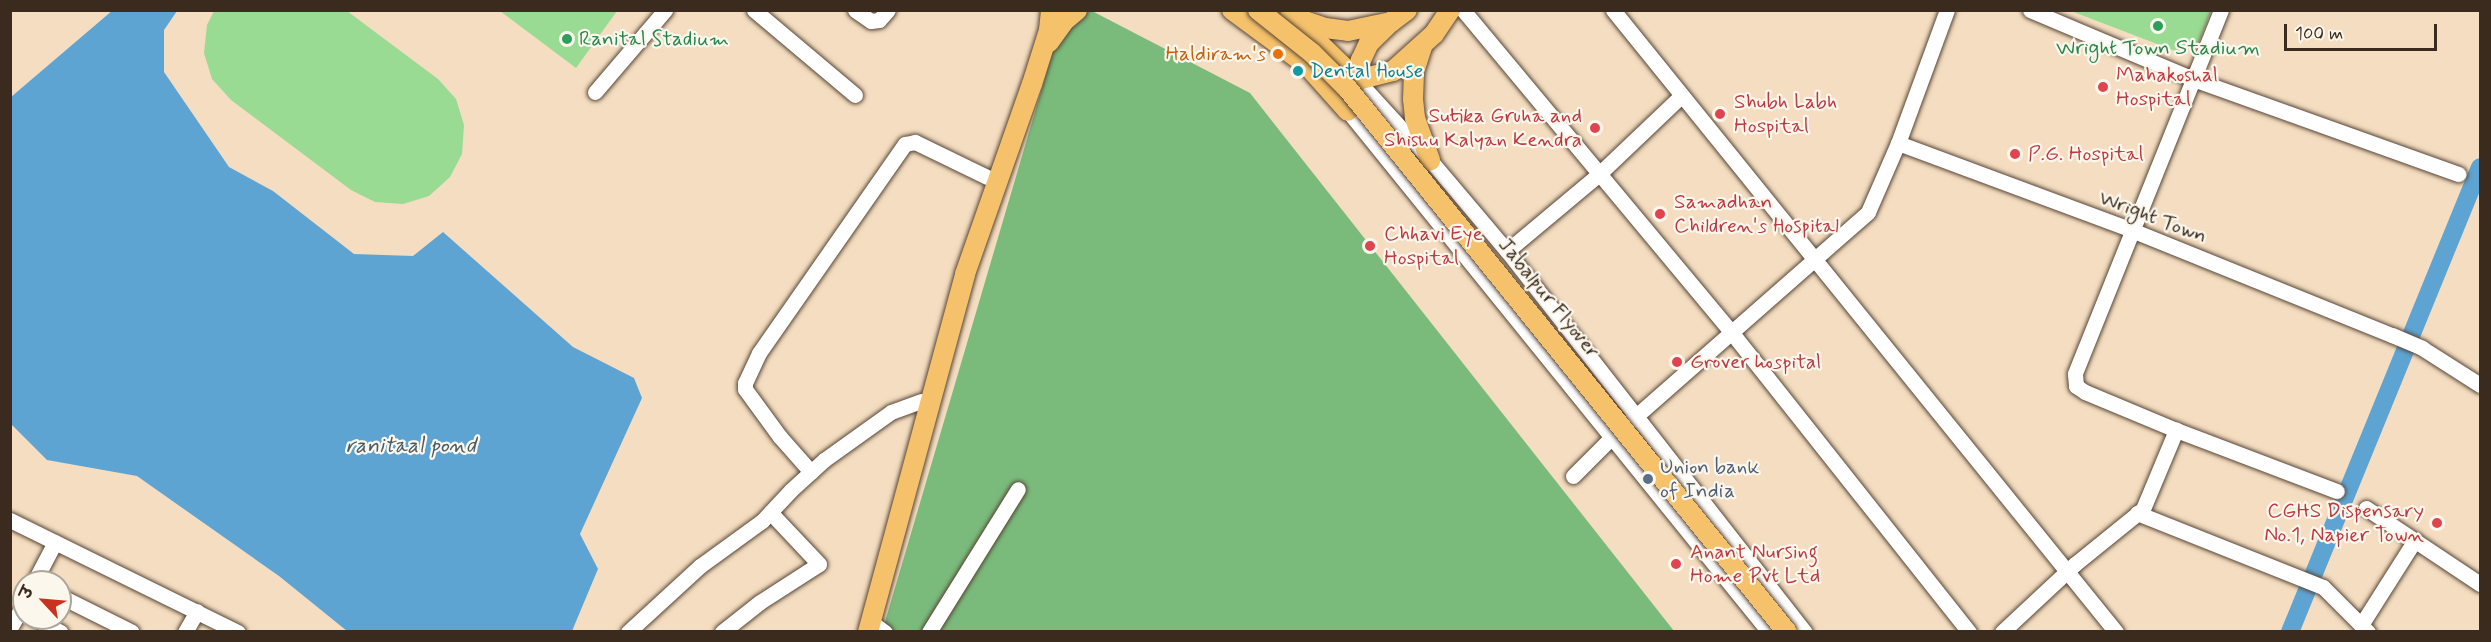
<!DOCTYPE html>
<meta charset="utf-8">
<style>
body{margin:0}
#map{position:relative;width:2491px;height:642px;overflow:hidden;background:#f4ddc0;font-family:Mynerve,"Playpen Sans Deva",sans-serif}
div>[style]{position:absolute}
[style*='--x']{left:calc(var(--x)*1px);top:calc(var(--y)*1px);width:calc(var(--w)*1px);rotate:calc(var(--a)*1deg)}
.green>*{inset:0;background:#99db92}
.forest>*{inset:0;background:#7abb7c}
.water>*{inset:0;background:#5ea4d3}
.river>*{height:18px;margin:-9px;padding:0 9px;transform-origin:9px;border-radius:9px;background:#5ea4d3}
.roads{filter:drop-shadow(0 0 2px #574536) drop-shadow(0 0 2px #574536)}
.minor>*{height:15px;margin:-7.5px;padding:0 7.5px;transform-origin:7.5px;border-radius:7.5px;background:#fff}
.major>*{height:20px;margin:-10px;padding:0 10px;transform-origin:10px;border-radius:10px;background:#f5c16b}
.bridges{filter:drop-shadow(0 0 2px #574536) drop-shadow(0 0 2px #574536)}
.major-bridge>*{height:20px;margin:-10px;padding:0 10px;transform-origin:10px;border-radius:10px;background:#f5c16b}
.dots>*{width:16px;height:16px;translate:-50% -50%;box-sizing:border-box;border:3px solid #fbf7ec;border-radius:50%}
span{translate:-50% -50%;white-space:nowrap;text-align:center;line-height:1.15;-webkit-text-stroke:4.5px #fbf7ec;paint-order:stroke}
.leisure-label{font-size:21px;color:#27864d}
.left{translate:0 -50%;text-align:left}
.food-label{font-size:21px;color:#c56008}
.right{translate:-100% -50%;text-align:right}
.culture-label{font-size:21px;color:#0d838f}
.health-label{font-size:21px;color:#be3a42}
.street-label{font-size:21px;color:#3b2a1e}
.service-label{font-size:21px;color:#4e5e75}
.water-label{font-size:22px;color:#495b66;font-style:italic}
.frame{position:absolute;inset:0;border:12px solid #3b2a1e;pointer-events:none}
.north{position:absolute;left:12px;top:570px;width:60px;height:60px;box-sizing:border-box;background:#fbf7ec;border:2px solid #aea59a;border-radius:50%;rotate:296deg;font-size:16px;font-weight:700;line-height:24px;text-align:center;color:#3b2a1e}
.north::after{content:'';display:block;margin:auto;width:21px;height:27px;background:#c8321e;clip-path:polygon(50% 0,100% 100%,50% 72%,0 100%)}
.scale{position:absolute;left:2284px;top:24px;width:153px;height:27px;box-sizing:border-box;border:3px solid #3b2a1e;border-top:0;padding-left:8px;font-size:18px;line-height:21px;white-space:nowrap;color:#3b2a1e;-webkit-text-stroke:4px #fbf7ec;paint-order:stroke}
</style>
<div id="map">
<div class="green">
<i style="clip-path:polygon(214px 11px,347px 11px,438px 79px,456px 99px,464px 125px,462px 154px,450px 177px,429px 196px,403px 204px,375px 202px,351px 190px,231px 100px,212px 79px,204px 53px,207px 25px)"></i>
<i style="clip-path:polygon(500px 11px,617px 11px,576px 68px)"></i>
<i style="clip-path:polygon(2071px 11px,2211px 11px,2199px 42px,2178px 52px)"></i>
</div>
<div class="forest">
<i style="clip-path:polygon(1065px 10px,1092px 11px,1250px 93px,1674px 631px,882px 632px)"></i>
</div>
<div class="water">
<i style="clip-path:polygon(113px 10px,177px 11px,164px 30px,164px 72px,229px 167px,273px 191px,354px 254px,413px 256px,443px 232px,573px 347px,634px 378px,642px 398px,580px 534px,598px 569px,572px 631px,347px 631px,279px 576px,137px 476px,47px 460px,11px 424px,11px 97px)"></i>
</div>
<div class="river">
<i style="--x:2290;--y:632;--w:502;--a:-67.77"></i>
</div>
<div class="roads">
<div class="minor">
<i style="--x:754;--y:10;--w:132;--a:40.1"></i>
<i style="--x:855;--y:10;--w:19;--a:35"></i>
<i style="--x:871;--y:21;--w:8;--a:-7"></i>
<i style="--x:879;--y:20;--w:13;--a:-48"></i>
<i style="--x:1463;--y:10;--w:420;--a:50.2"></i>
<i style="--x:1732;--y:333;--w:382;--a:51.6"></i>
<i style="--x:1613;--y:10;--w:800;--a:51.04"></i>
<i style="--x:2030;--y:10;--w:177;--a:22.9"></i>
<i style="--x:2193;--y:79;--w:282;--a:19.7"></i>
<i style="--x:2221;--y:10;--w:392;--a:111.9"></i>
<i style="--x:2075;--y:374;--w:12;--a:85"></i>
<i style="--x:2076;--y:386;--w:11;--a:34"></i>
<i style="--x:2085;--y:392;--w:99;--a:22.7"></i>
<i style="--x:2176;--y:430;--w:172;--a:20.8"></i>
<i style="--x:1357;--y:80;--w:108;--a:47.6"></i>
<i style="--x:1430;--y:160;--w:119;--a:49.8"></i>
<i style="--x:1507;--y:251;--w:484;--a:52"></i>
<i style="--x:595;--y:92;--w:108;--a:-49.5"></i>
<i style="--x:1348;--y:111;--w:670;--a:51.06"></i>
<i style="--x:1898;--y:143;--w:252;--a:20.4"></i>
<i style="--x:2134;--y:231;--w:278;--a:22"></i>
<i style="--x:2392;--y:335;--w:33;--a:23"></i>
<i style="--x:2422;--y:348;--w:69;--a:32.5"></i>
<i style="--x:1507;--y:251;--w:120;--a:-39.9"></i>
<i style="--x:1599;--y:174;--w:113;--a:-43.6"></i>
<i style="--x:811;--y:472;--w:47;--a:-131.5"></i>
<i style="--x:780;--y:437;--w:59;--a:-126.1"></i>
<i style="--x:745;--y:389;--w:6;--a:-90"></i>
<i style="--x:745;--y:383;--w:33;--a:-65"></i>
<i style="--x:759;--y:353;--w:255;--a:-55.1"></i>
<i style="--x:905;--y:144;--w:10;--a:-11"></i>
<i style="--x:915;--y:142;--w:80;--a:25.9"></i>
<i style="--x:1573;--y:476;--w:54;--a:-45"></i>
<i style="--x:1611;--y:438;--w:342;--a:-41.3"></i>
<i style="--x:1868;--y:212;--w:75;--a:-66.5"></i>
<i style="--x:1898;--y:143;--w:142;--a:-69.8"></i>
<i style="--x:2366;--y:508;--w:137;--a:33.7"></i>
<i style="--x:2137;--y:513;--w:200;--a:21.7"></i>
<i style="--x:2323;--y:587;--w:64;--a:45"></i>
<i style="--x:10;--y:520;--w:254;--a:26.2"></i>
<i style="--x:34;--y:582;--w:45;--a:-62.3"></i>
<i style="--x:60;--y:596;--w:80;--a:26.6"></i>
<i style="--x:34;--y:618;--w:30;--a:28"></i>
<i style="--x:871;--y:622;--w:17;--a:36"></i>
<i style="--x:2361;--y:625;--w:101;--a:-57.6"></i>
<i style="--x:10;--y:628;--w:20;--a:-60"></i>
<i style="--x:20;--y:611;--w:4;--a:27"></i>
<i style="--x:185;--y:632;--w:24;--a:-60"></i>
<i style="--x:628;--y:632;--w:98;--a:-42.5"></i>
<i style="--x:700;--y:566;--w:77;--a:-36"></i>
<i style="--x:762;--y:521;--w:42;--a:-46.9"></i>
<i style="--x:791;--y:490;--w:45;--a:-42.3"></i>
<i style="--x:824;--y:460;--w:82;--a:-35.6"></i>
<i style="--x:891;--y:412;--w:32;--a:-20"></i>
<i style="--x:722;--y:632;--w:48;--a:-38.3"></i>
<i style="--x:760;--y:602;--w:70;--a:-32.8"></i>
<i style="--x:819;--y:564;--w:71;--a:-133.3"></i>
<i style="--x:929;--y:632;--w:168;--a:-58.1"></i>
<i style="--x:2002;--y:632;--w:100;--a:-43"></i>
<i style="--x:2075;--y:564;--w:87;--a:-39"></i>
<i style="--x:2143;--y:509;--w:86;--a:-67.3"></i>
</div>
<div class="major">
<i style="--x:1232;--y:10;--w:94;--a:36.4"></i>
<i style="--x:1308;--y:66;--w:60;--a:48.4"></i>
<i style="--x:1290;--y:16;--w:37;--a:19"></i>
<i style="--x:1325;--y:28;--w:23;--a:7"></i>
<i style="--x:1348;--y:31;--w:44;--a:-11.8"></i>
<i style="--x:1298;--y:23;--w:82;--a:44"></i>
<i style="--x:1049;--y:42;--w:26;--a:-54"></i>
<i style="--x:1064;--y:21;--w:17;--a:-40"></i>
<i style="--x:1422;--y:47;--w:26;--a:108"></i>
<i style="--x:1414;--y:72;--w:27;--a:92"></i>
<i style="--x:1413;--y:99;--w:19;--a:84"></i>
<i style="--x:1415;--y:118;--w:45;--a:70.3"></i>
<i style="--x:1321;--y:80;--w:36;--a:0"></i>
<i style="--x:1357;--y:80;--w:37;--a:-14"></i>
<i style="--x:1393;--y:71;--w:55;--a:-42.1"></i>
<i style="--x:1434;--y:34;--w:29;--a:-56"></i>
<i style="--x:1353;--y:91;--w:32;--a:-76"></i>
<i style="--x:1361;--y:60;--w:19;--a:-65"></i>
<i style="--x:1369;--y:43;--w:30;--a:-44"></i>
<i style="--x:1391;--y:22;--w:20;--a:-37"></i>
<i style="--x:868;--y:632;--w:371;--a:-74.8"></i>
<i style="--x:965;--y:274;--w:201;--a:-70.6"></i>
<i style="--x:1032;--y:84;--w:57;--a:-72.5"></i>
<i style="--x:1049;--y:30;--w:20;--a:-84"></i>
</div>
</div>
<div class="bridges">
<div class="major-bridge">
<i style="--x:1258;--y:10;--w:69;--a:38.5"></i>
<i style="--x:1312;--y:53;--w:51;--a:45"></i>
<i style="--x:1348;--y:89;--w:698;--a:51.05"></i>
</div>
</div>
<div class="dots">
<i style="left:2158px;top:26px;background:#2e9e5b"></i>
<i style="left:567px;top:39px;background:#2e9e5b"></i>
<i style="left:1278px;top:54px;background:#e8710a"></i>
<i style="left:1298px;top:71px;background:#0f9aa8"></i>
<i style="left:2103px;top:87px;background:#e0444e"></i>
<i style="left:1720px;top:114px;background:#e0444e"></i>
<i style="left:1595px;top:128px;background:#e0444e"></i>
<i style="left:2015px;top:154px;background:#e0444e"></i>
<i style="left:1660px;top:214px;background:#e0444e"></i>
<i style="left:1370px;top:246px;background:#e0444e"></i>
<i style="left:1677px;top:362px;background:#e0444e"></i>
<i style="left:1648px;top:479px;background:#5c6f8a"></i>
<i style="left:2437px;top:523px;background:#e0444e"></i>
<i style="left:1676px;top:564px;background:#e0444e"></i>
</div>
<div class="leisure-label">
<span class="left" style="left:579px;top:39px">Ranital Stadium</span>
<span style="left:2158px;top:48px">Wright Town Stadium</span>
</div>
<div class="food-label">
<span class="right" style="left:1266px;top:54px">Haldiram's</span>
</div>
<div class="culture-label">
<span class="left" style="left:1310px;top:71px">Dental House</span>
</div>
<div class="health-label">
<span class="left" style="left:2116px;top:87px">Mahakoshal<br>Hospital</span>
<span class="left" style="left:1734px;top:114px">Shubh Labh<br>Hospital</span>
<span class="right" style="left:1582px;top:128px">Sutika Gruha and<br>Shishu Kalyan Kendra</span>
<span class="left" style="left:2028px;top:154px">P.G. Hospital</span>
<span class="left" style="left:1674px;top:214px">Samadhan<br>Children's Hospital</span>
<span class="left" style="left:1384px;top:246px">Chhavi Eye<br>Hospital</span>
<span class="left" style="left:1690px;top:362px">Grover hospital</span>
<span class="right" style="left:2424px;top:523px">CGHS Dispensary<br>No.1, Napier Town</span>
<span class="left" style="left:1690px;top:564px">Anant Nursing<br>Home Pvt Ltd</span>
</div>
<div class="street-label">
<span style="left:2153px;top:217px;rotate:21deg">Wright Town</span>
<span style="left:1549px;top:298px;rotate:51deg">Jabalpur Flyover</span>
</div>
<div class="service-label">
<span class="left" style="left:1660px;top:479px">Union bank<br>of India</span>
</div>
<div class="water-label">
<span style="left:411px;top:447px">ranitaal pond</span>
</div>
<div class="frame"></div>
<div class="north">उ</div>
<div class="scale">100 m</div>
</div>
